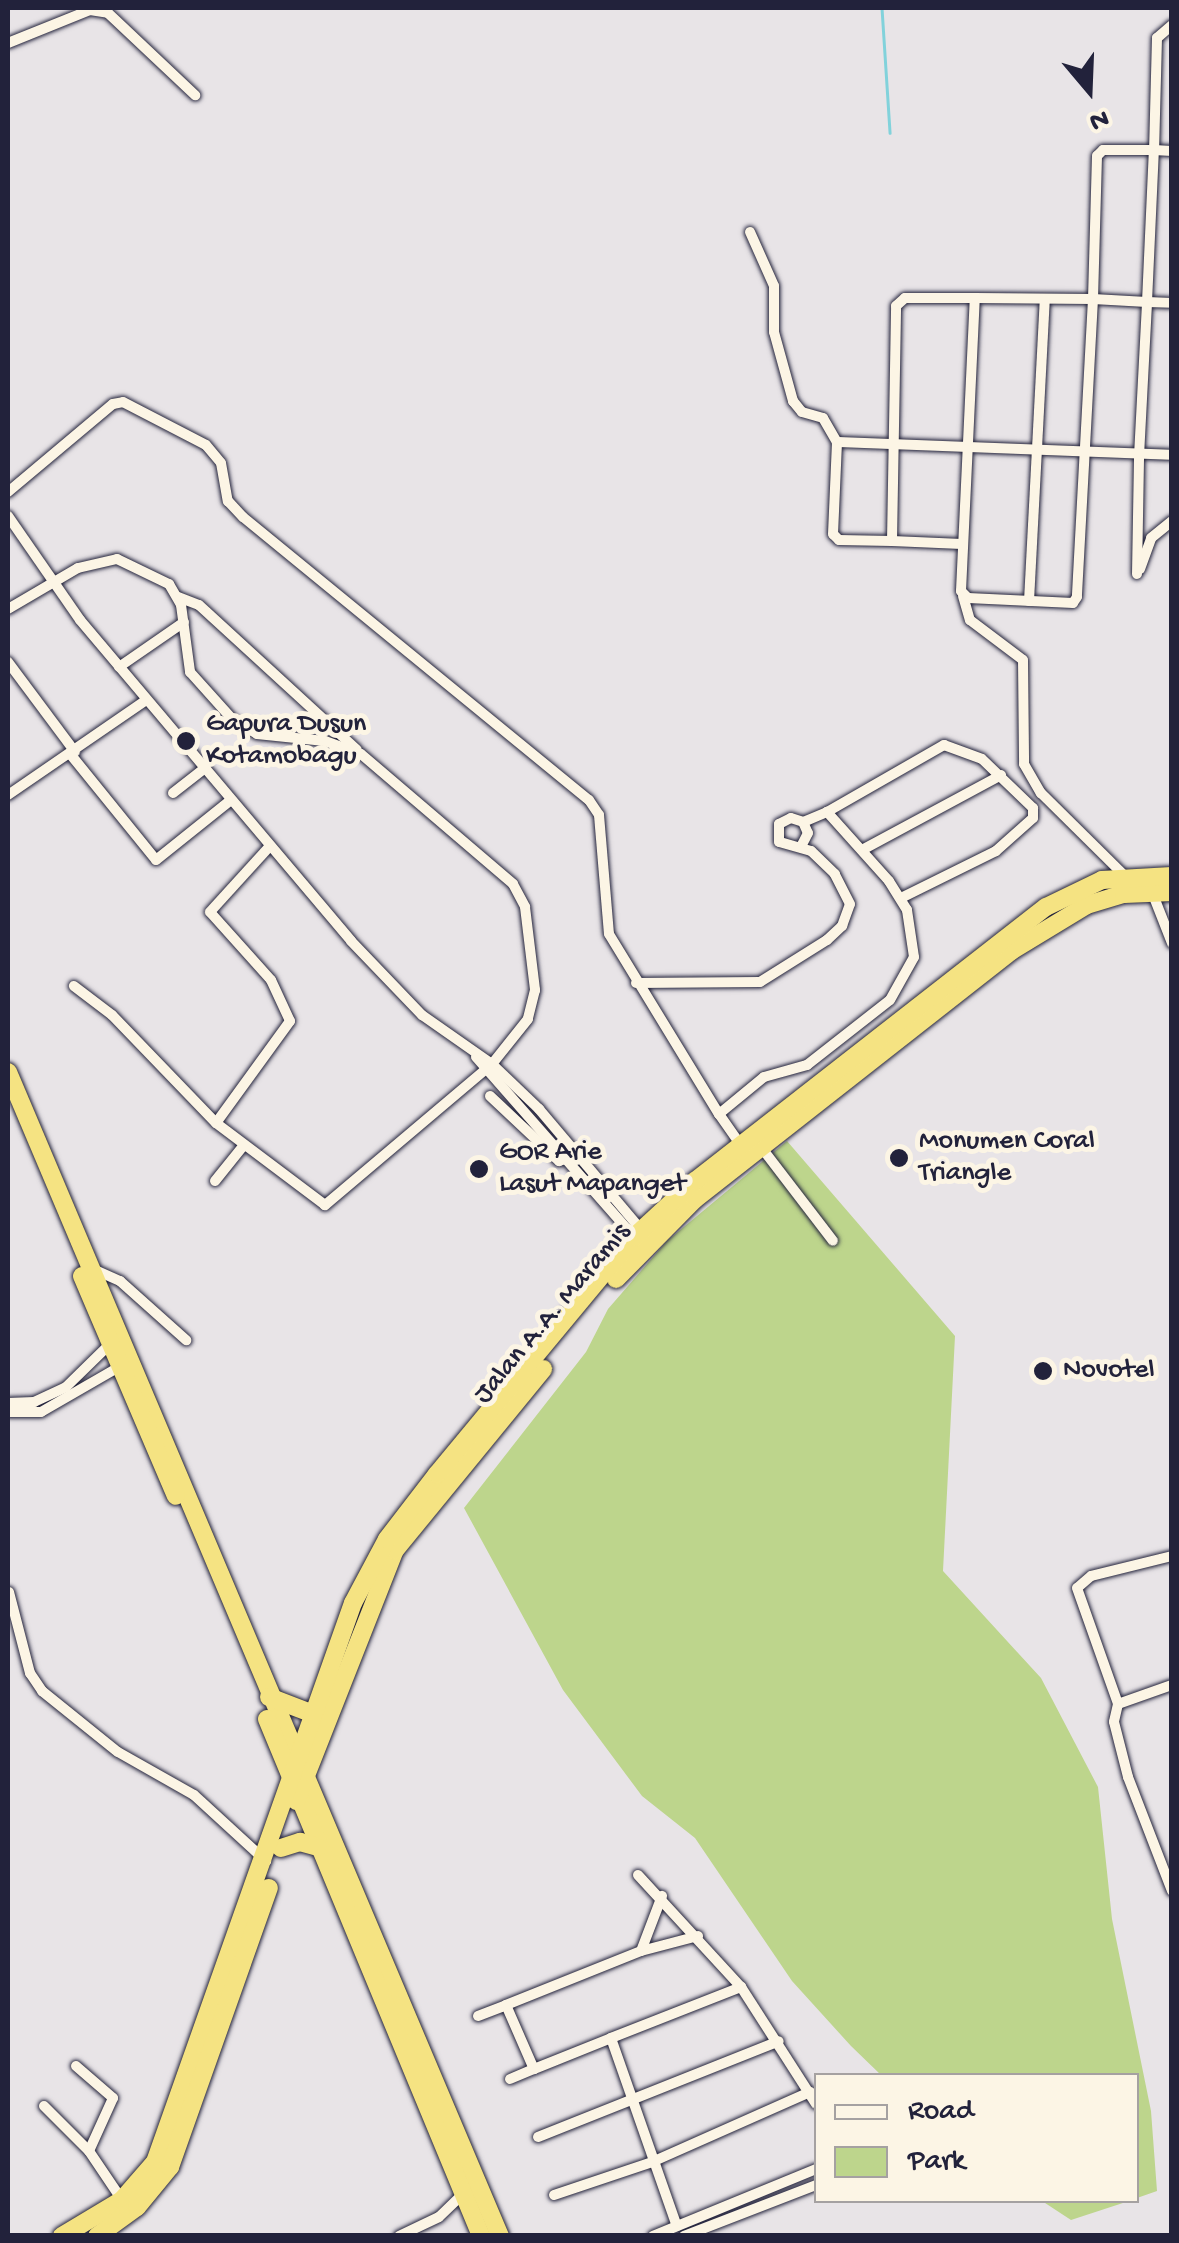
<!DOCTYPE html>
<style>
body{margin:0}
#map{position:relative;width:1179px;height:2243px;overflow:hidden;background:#e8e4e7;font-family:"Gochi Hand",sans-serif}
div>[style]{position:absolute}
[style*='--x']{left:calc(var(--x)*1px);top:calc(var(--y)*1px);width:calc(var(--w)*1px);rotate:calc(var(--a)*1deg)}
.green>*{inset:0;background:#bdd58c}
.stream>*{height:2.5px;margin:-1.25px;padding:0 1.25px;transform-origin:1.25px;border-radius:1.25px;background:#82d2db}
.roads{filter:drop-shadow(0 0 2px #22223b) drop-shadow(0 0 2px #22223b)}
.minor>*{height:10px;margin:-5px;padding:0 5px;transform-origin:5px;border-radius:5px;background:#fcf5e5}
.trunk>*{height:18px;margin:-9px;padding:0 9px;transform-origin:9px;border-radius:9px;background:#f5e382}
.dots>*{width:28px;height:28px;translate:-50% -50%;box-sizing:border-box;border:5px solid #fcf5e5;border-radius:50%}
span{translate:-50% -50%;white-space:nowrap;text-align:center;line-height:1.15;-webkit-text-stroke:10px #fcf5e5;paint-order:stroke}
.poi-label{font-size:28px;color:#22223b}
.left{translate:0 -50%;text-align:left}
.street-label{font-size:28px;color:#22223b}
.frame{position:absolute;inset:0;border:10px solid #22223b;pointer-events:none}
.legend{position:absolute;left:814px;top:2073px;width:325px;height:130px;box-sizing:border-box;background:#fcf5e5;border:2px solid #a5a1a1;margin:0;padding:12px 18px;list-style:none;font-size:30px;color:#22223b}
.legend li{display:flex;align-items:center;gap:20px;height:50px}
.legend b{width:50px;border:2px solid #a5a1a1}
.north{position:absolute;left:1039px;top:40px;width:100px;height:100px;-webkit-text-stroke:8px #fcf5e5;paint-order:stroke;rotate:161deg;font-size:28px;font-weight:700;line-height:40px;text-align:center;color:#22223b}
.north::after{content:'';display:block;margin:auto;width:35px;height:45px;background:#22223b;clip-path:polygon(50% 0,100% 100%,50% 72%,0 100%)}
</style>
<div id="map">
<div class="green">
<i style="clip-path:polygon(787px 1141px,955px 1336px,943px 1571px,1041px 1678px,1098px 1787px,1112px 1919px,1151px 2111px,1157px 2191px,1137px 2198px,1136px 2076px,881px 2075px,851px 2046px,792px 1981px,695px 1838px,642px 1796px,563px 1690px,464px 1508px,586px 1352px,608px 1309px,667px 1241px)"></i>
<i style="clip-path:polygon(1042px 2201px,1129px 2201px,1071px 2220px)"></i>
</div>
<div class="stream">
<i style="--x:882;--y:8;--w:125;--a:86.3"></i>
</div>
<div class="roads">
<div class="minor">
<i style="--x:1172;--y:25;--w:20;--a:139"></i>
<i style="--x:1157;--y:38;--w:112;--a:91.5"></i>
<i style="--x:1154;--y:150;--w:18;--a:3"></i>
<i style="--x:8;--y:43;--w:88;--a:-21.9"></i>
<i style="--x:90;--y:10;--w:18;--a:9"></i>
<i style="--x:108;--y:13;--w:120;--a:43.3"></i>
<i style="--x:750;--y:232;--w:59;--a:66"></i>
<i style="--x:774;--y:286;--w:46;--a:90"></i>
<i style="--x:774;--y:332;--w:72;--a:74.6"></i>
<i style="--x:793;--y:401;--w:14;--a:51"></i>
<i style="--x:802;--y:412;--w:22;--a:16"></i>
<i style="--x:823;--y:418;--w:28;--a:60"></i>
<i style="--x:8;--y:492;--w:137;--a:-40"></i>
<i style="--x:113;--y:404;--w:10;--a:-11"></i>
<i style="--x:123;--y:402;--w:93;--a:27.4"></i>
<i style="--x:206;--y:445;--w:23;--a:50"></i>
<i style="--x:221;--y:463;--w:39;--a:80"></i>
<i style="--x:228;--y:501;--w:22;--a:47"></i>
<i style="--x:243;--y:517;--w:447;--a:39.3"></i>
<i style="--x:589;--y:800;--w:18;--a:56"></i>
<i style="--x:599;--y:815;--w:119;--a:85.2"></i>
<i style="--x:609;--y:934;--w:211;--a:58.6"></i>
<i style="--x:8;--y:516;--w:126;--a:55.3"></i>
<i style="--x:80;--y:620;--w:420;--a:49.8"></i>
<i style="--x:351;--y:941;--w:103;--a:46.2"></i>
<i style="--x:422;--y:1015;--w:85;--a:35"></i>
<i style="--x:492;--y:1064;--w:65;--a:43.8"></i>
<i style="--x:539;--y:1109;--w:161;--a:49.8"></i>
<i style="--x:892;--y:541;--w:53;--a:-178.9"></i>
<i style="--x:839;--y:540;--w:8;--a:-135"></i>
<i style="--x:833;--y:534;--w:92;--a:-87.5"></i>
<i style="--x:837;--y:442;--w:335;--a:2.2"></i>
<i style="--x:962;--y:544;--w:70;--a:-177.5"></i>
<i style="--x:892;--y:541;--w:235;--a:-89"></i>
<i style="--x:896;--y:306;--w:12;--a:-42"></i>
<i style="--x:905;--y:298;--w:70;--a:0"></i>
<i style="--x:1140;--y:569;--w:33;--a:-70"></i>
<i style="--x:1151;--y:538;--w:27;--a:-39"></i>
<i style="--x:1137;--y:574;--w:118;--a:-89"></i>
<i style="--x:1139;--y:456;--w:154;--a:-87"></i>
<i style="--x:1147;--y:302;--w:152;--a:-87.4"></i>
<i style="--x:1154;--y:150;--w:51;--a:180"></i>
<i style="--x:1103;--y:150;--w:8;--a:135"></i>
<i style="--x:1097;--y:156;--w:143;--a:91.6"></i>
<i style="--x:1093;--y:299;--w:298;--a:93.1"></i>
<i style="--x:1077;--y:597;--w:7;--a:124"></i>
<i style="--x:1073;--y:603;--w:105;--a:-177.3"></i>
<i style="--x:968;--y:598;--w:10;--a:-135"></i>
<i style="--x:961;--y:591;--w:293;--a:-87.3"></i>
<i style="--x:975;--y:298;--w:118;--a:0.5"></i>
<i style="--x:1093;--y:299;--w:54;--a:3.2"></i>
<i style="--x:1147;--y:302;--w:25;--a:2"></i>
<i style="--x:963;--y:596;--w:25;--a:74"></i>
<i style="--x:970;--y:620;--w:66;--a:37"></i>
<i style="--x:1023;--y:660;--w:104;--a:89.4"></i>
<i style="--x:1024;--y:764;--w:34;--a:60"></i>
<i style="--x:1041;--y:793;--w:118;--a:44.7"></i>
<i style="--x:178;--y:597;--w:22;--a:21"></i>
<i style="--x:199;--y:605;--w:214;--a:42.5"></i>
<i style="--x:1029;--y:601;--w:302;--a:-87"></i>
<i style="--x:8;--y:609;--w:81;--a:-30.4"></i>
<i style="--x:78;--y:568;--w:40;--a:-13"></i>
<i style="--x:117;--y:559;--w:58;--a:25.7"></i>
<i style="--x:169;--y:584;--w:24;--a:60"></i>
<i style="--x:181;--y:605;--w:68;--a:82.3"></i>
<i style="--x:190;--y:672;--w:64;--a:48.1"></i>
<i style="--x:233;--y:720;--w:28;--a:30"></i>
<i style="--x:257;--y:734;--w:68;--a:5.9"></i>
<i style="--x:325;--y:741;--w:38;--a:20"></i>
<i style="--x:361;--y:754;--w:200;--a:40.5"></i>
<i style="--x:513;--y:884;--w:26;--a:62"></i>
<i style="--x:525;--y:907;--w:84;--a:83.1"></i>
<i style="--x:535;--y:990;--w:30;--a:104"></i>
<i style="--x:528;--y:1019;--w:58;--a:128.7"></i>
<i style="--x:492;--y:1064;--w:219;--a:139.8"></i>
<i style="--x:325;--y:1205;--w:136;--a:-143"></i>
<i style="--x:216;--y:1123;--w:150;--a:-133.9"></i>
<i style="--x:112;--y:1015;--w:48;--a:-142.7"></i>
<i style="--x:8;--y:662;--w:112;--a:53.3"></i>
<i style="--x:119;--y:667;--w:79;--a:-34.7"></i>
<i style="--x:71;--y:755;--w:135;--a:51"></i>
<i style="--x:156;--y:860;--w:96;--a:-38.7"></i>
<i style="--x:173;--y:793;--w:39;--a:-38"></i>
<i style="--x:8;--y:795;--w:168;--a:-34.5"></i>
<i style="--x:827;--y:812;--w:135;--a:-29.8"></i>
<i style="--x:944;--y:745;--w:40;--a:20.2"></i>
<i style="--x:982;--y:759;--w:71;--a:43.9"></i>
<i style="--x:1033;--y:808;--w:10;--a:90"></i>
<i style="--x:1033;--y:818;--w:50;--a:138.3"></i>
<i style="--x:996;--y:851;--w:106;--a:153.7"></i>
<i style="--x:862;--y:850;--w:158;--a:-28.3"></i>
<i style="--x:1152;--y:892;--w:55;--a:68.6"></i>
<i style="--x:636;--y:983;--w:124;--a:-0.5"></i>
<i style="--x:760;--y:982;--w:79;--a:-32.1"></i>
<i style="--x:827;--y:940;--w:21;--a:-43"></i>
<i style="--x:842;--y:926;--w:23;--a:-70"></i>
<i style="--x:850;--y:904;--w:34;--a:-117"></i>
<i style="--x:835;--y:874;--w:33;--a:-136"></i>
<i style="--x:811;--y:851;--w:33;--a:-164"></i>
<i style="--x:779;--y:842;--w:18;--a:-90"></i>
<i style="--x:779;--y:824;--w:13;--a:-27"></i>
<i style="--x:791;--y:818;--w:13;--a:18"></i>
<i style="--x:803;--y:822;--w:12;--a:66"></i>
<i style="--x:808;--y:833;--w:13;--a:117"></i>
<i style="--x:476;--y:1057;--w:242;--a:48.7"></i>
<i style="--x:490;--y:1096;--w:95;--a:43.3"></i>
<i style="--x:559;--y:1161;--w:10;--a:-17"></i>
<i style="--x:216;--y:1123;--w:126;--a:-54"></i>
<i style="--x:290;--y:1021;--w:45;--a:-114.9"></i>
<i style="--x:271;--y:980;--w:91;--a:-131.9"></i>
<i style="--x:210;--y:912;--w:89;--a:-47.7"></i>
<i style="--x:740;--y:1144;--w:37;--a:-125"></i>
<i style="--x:719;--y:1114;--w:58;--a:-39.4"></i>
<i style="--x:764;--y:1077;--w:45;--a:-15.6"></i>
<i style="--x:807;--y:1065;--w:105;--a:-38.1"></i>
<i style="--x:890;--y:1000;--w:49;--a:-60.8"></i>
<i style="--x:914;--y:957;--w:48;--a:-98.5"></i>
<i style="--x:907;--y:910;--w:34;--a:-122"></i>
<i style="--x:889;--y:881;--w:93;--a:-131.9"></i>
<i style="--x:827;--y:812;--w:26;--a:157"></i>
<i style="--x:761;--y:1147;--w:118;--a:52.5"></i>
<i style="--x:215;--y:1181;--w:46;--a:-51.1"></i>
<i style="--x:93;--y:1269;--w:30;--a:24"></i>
<i style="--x:120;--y:1281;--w:89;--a:41.8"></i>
<i style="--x:8;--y:1403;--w:26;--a:-2"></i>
<i style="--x:34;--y:1402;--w:35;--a:-25"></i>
<i style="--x:66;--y:1387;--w:62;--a:-44.3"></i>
<i style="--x:8;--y:1412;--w:33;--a:0"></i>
<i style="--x:41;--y:1412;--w:90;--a:-30"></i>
<i style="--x:1172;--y:1556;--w:83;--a:166.1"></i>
<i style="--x:1091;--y:1576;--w:18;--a:139"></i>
<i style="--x:1077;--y:1588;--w:123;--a:70.5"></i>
<i style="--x:1118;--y:1704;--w:57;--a:-19.4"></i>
<i style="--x:9;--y:1592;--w:84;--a:75.5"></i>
<i style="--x:30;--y:1673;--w:22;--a:56"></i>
<i style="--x:42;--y:1691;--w:97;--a:38.8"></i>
<i style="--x:118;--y:1752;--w:87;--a:29.5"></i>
<i style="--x:194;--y:1795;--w:98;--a:42.5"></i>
<i style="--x:1118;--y:1704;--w:18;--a:103"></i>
<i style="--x:1114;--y:1722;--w:57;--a:75.7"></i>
<i style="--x:1128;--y:1777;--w:122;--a:68.9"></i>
<i style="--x:638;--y:1875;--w:152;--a:47.4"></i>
<i style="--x:741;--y:1987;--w:139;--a:57.3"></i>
<i style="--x:641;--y:1951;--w:59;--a:-69.1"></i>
<i style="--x:506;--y:2005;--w:145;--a:-21.8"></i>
<i style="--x:641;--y:1951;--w:59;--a:-14.7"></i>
<i style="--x:478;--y:2016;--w:30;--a:-21"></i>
<i style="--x:506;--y:2005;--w:70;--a:66.4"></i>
<i style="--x:534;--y:2069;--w:83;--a:-21.9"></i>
<i style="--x:611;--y:2038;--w:199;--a:70.7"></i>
<i style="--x:611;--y:2038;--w:140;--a:-21.4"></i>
<i style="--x:76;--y:2066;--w:49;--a:40.9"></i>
<i style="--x:113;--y:2098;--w:58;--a:114.4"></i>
<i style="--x:510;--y:2079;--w:26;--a:-23"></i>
<i style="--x:44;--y:2106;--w:64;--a:45"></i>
<i style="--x:89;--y:2151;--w:59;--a:56"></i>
<i style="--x:538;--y:2137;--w:259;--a:-21.7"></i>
<i style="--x:554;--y:2195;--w:103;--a:-18.6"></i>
<i style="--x:652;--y:2162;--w:173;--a:-23.9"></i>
<i style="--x:399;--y:2236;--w:44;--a:-25.4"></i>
<i style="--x:439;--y:2217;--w:33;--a:-44"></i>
<i style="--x:653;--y:2236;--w:176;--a:-22.3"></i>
<i style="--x:684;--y:2236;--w:142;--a:-21.1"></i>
</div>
<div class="trunk">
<i style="--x:8;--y:1072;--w:1264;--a:67.09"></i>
<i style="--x:82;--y:1276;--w:239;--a:66.9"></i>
<i style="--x:616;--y:1279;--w:112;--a:-45.4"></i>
<i style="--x:695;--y:1199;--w:402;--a:-38.1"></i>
<i style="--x:1011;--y:951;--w:89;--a:-31.2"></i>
<i style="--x:1087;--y:905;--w:39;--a:-17"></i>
<i style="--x:1124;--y:894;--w:48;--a:-2.4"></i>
<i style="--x:269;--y:1697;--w:50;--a:21"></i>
<i style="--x:267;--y:1719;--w:560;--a:67.51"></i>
<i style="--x:296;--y:1801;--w:270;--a:-68.5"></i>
<i style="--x:395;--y:1550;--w:234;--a:-50.7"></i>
<i style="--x:281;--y:1848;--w:20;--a:-18"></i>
<i style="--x:300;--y:1842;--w:18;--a:16"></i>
<i style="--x:62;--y:2236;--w:70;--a:-31"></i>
<i style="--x:122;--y:2200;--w:50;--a:-49"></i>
<i style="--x:155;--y:2162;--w:593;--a:-70.5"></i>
<i style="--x:353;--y:1603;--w:72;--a:-62"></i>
<i style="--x:387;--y:1539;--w:82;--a:-52.4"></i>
<i style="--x:437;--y:1474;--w:308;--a:-50.3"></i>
<i style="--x:634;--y:1237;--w:83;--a:-42.6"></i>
<i style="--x:695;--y:1181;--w:445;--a:-38"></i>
<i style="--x:1046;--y:907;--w:62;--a:-25.7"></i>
<i style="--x:1102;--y:880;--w:70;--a:-3.3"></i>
<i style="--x:97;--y:2236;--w:49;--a:-35.9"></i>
<i style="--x:137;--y:2207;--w:52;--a:-50.5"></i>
<i style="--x:170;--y:2167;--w:296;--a:-70.5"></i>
</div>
</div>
<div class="dots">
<i style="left:186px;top:741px;background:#22223b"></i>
<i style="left:899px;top:1158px;background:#22223b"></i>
<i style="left:479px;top:1169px;background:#22223b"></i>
<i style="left:1043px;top:1371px;background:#22223b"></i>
</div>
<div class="poi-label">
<span class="left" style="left:206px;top:741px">Gapura Dusun<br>Kotamobagu</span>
<span class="left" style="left:919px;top:1158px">Monumen Coral<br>Triangle</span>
<span class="left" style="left:499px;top:1169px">GOR Arie<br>Lasut Mapanget</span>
<span class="left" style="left:1063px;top:1371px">Novotel</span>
</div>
<div class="street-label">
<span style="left:553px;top:1314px;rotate:-50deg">Jalan A.A. Maramis</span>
</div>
<div class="frame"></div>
<ul class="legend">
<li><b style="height:12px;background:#fcf5e5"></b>Road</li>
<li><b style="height:28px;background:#bdd58c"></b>Park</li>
</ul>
<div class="north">N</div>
</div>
